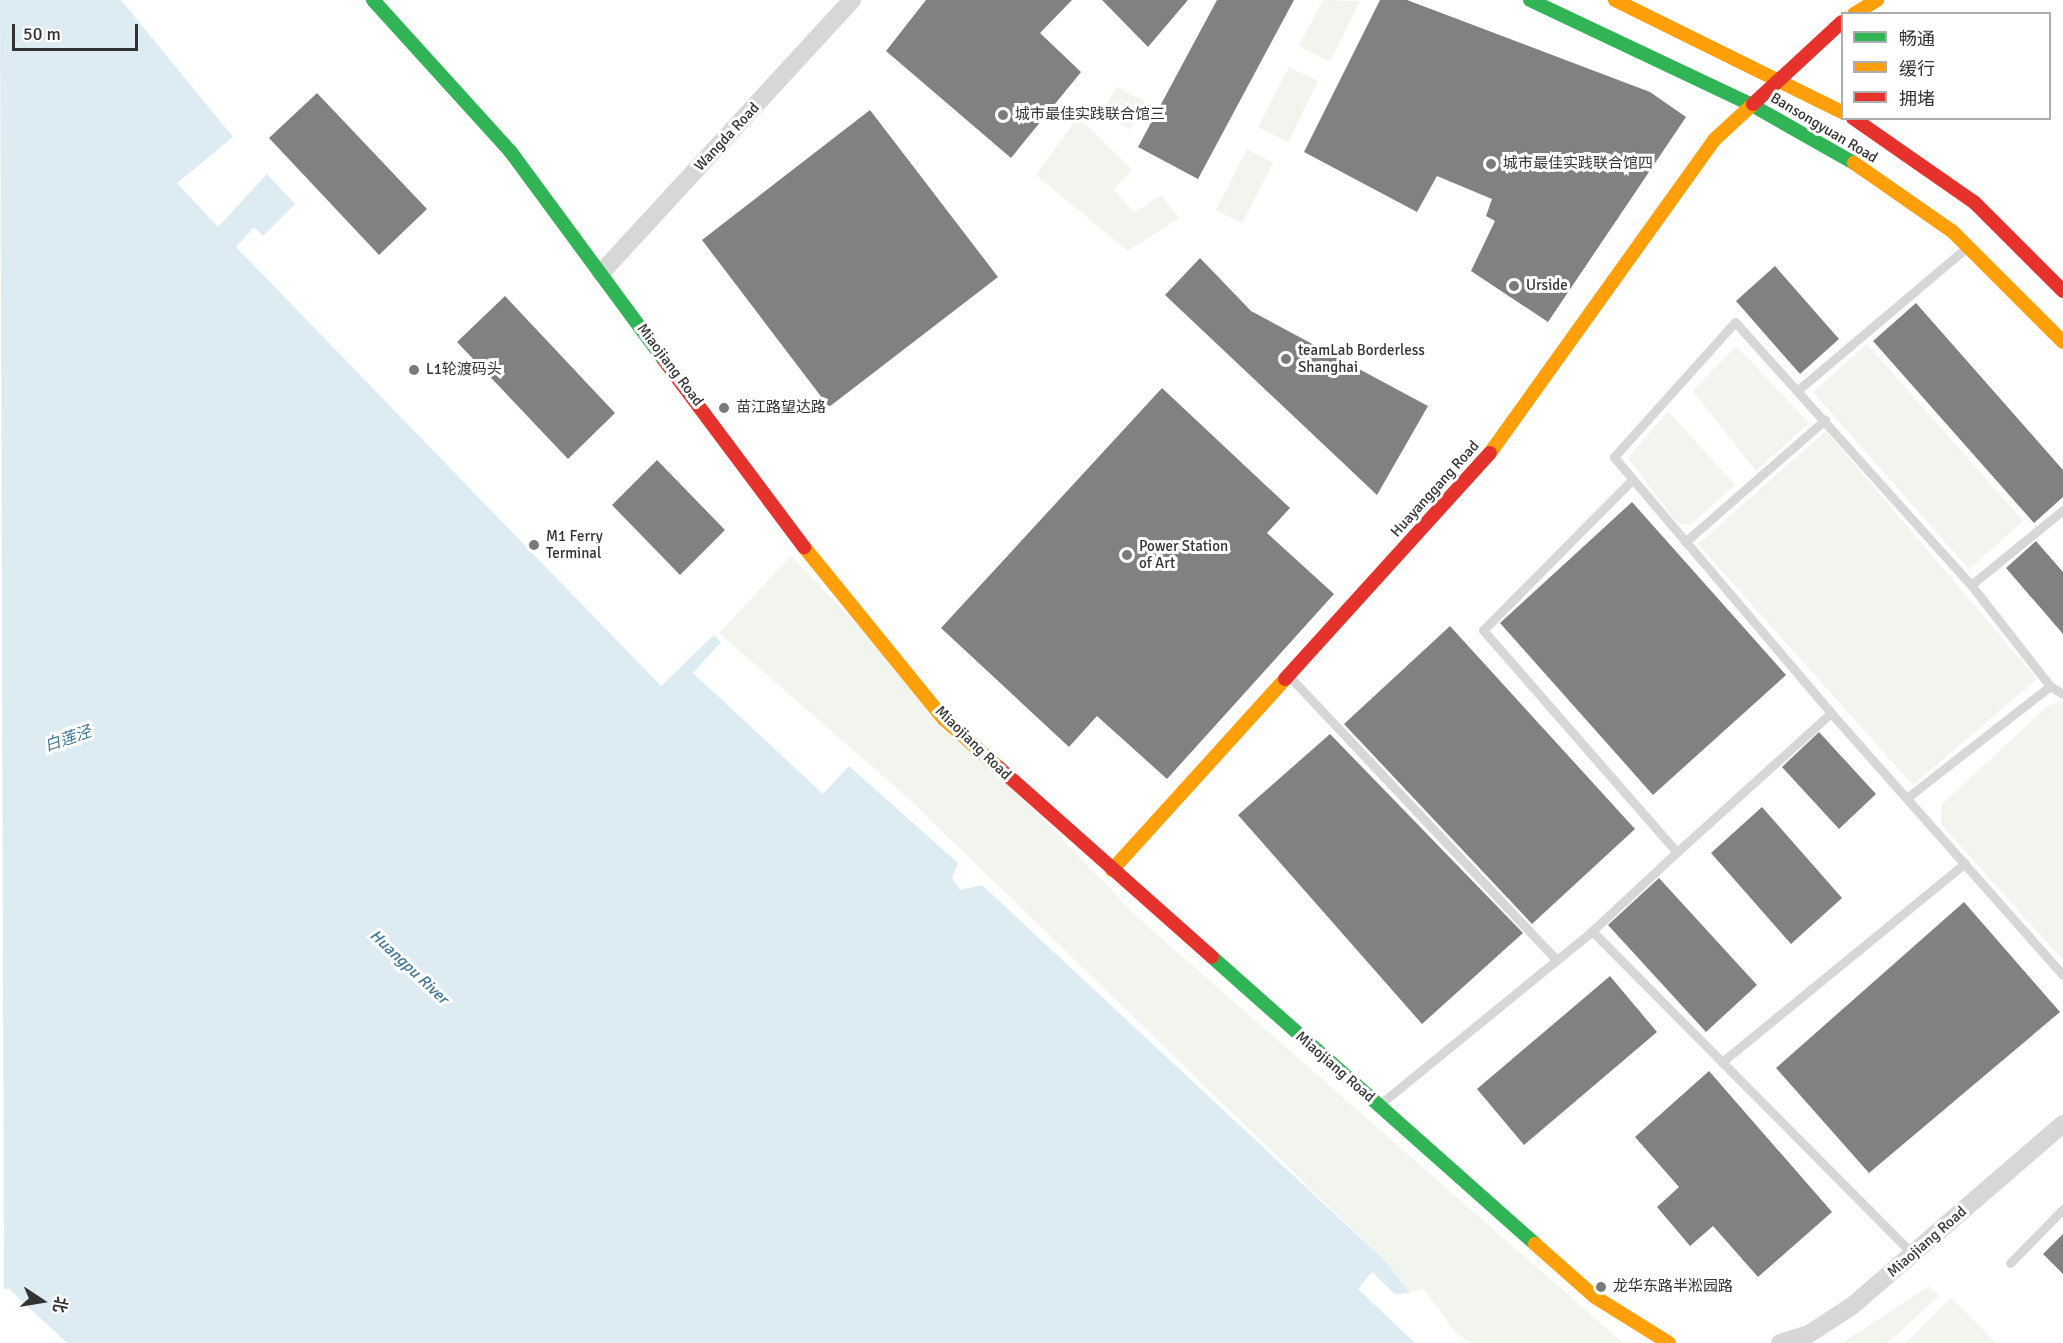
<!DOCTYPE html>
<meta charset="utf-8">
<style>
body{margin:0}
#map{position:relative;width:2063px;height:1343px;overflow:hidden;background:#fff;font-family:Signika,"Noto Sans SC",sans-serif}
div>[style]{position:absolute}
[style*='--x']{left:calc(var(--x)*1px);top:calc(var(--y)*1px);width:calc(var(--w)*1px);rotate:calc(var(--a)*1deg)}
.green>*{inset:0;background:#f1f5ed}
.water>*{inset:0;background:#ddebf3}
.building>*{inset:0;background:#818181}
.lane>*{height:9px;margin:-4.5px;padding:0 4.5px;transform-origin:4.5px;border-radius:4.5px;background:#d7d7d7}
.street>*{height:18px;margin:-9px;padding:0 9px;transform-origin:9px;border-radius:9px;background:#d7d7d7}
.fast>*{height:14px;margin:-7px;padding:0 7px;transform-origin:7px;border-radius:7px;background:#30b455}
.slow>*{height:14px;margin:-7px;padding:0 7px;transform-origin:7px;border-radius:7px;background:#ff9f0a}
.jam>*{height:14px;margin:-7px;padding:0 7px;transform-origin:7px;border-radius:7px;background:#e5322d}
.dots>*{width:16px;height:16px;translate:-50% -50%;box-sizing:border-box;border:3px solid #fff;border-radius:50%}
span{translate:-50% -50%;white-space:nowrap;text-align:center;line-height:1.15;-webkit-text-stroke:6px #fff;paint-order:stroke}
.poi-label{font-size:15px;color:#333}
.left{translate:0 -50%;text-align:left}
.street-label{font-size:15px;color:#333}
.water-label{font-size:16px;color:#3f7597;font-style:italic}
.legend{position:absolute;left:1841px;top:12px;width:210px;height:108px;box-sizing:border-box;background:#fff;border:2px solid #adadad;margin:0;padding:8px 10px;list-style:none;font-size:18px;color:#333}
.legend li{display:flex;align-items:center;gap:12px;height:30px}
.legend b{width:30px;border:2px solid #adadad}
.north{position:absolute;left:12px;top:1271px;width:60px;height:60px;-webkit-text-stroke:4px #fff;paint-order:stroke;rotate:102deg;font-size:16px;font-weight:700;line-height:24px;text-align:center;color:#333}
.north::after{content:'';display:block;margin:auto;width:21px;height:27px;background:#333;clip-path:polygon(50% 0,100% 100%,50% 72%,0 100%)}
.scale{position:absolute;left:12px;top:24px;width:126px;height:27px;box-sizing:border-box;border:3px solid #333;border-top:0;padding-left:8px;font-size:18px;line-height:21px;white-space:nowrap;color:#333;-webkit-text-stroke:4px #fff;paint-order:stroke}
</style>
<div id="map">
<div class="green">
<i style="clip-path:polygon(1323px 0,1360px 1px,1330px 62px,1299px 46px)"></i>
<i style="clip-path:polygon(1289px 67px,1318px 81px,1288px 142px,1258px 127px)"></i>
<i style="clip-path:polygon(1116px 87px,1144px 101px,1130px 129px,1101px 115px)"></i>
<i style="clip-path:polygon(1078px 117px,1132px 170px,1113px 189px,1134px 213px,1161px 195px,1179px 218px,1128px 251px,1036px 175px)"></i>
<i style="clip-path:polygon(1247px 149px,1273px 163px,1242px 223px,1216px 210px)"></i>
<i style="clip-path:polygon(1867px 344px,2023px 521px,1969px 569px,1813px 392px)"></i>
<i style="clip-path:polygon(1736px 346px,1809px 423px,1756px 471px,1693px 391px)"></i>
<i style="clip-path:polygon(1668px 411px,1735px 485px,1690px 525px,1677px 523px,1628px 458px)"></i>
<i style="clip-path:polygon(1826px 431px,2037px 679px,1913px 785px,1698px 544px)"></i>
<i style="clip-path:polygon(791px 556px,1136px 916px,1623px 1343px,1471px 1343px,1454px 1331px,1424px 1289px,1410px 1293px,1385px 1261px,908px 798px,719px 633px)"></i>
<i style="clip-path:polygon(2062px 701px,2063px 702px,2063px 960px,1941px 824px,1942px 804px,2049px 705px)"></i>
<i style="clip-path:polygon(1929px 1286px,1939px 1296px,1887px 1343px,1842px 1343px)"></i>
<i style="clip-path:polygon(1951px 1298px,1996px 1343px,1997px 1343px,1906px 1343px)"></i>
</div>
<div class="water">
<i style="clip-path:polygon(0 0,121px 0,233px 137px,177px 183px,218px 227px,267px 174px,295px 204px,263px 236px,254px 227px,236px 247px,661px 686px,714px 635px,721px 642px,693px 673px,823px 794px,849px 766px,958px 863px,952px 878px,960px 890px,982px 885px,1385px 1261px,1410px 1293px,1395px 1294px,1372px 1272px,1358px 1289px,1415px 1343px,67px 1343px,8px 1288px,4px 1290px)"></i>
</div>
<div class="building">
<i style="clip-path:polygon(926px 0,1072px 0,1040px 33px,1081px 72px,1011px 158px,886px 51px)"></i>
<i style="clip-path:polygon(1102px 0,1188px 0,1148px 47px)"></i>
<i style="clip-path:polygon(1217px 0,1294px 0,1198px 179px,1138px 147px)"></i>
<i style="clip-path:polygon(1380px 0,1407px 0,1650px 92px,1686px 117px,1548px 322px,1471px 271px,1495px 221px,1486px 216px,1492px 199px,1437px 176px,1417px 212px,1304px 152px)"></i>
<i style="clip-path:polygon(317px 93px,427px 209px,379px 255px,269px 138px)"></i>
<i style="clip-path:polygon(870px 110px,998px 277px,829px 407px,702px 240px)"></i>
<i style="clip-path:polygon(1200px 258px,1251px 311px,1428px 406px,1377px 495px,1165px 295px)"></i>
<i style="clip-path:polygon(1775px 266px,1839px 339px,1800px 374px,1736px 301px)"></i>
<i style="clip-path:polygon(505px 296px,615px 413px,568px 459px,457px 342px)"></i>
<i style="clip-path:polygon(1916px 303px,2063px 470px,2063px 497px,2034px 523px,1873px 341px)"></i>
<i style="clip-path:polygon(1162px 388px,1290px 508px,1267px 533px,1334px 594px,1167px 779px,1097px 716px,1069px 747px,941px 628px)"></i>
<i style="clip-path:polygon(657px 460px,725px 530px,680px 575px,612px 505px)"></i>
<i style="clip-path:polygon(1632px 502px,1786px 675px,1653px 795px,1500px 623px)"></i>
<i style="clip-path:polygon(2036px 541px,2063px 572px,2063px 634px,2006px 568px)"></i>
<i style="clip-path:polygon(1450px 626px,1635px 829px,1532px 924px,1344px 724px)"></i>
<i style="clip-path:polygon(1819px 732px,1876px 794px,1839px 829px,1782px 767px)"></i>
<i style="clip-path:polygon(1330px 734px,1523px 933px,1422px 1024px,1238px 815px)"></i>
<i style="clip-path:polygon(1762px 807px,1842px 898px,1791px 944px,1711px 853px)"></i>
<i style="clip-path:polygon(1659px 878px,1757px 985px,1706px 1032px,1608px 925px)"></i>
<i style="clip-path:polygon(1964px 902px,2060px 1012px,1869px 1173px,1776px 1068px)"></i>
<i style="clip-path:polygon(1610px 976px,1657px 1032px,1524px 1145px,1477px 1089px)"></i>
<i style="clip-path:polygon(1709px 1071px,1832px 1212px,1758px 1277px,1713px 1226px,1690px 1246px,1657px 1207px,1679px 1187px,1635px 1137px)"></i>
<i style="clip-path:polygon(2063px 1234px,2063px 1274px,2043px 1254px)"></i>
</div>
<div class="lane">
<i style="--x:1798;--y:390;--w:220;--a:-40.2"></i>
<i style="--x:1631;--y:481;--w:210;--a:134.8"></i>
<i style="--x:1483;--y:630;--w:295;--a:48.9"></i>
<i style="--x:1677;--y:852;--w:207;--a:-42.1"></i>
<i style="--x:1685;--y:542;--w:186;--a:-41.1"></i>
<i style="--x:1971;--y:585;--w:119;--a:-39.2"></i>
<i style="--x:1289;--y:676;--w:390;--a:46.7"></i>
<i style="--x:2050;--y:686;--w:15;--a:32"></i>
<i style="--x:1908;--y:797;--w:180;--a:-38"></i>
<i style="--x:2050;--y:686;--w:128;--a:-128"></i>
<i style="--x:1971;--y:585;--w:353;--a:-131.9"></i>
<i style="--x:1735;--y:322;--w:181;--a:131.9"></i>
<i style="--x:1614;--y:457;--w:336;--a:49.7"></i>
<i style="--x:1831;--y:713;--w:350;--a:48.5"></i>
<i style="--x:1592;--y:931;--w:116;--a:-42.9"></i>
<i style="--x:1722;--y:1062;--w:314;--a:-39.3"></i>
<i style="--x:1379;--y:1105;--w:275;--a:-39.2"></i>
<i style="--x:1592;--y:931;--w:455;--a:45.2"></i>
<i style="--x:2010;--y:1263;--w:76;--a:-45.5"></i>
</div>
<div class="street">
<i style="--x:601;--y:273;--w:371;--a:-47.4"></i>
<i style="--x:1780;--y:1343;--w:30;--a:-17"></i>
<i style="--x:1809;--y:1334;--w:51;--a:-33.1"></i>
<i style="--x:1852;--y:1306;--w:279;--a:-40.8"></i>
</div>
<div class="fast">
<i style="--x:373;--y:0;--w:204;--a:47.8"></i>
<i style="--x:510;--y:151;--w:260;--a:53.6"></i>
<i style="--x:1530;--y:0;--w:243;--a:25.3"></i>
<i style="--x:1750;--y:104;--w:120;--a:29.6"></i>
<i style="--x:1212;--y:957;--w:432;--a:41.6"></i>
</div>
<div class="slow">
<i style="--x:1615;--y:0;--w:253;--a:26.3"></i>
<i style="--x:1854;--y:14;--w:27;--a:-31"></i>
<i style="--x:1854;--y:163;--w:119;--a:34.8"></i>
<i style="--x:1952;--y:231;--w:157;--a:45"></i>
<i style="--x:1490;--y:453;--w:385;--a:-54.4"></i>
<i style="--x:1714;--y:140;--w:53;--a:-42.7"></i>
<i style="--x:804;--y:547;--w:222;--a:50.9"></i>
<i style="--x:944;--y:719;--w:72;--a:41.6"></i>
<i style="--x:1112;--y:870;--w:258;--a:-47.8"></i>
<i style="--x:1535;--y:1244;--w:80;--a:41.5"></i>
<i style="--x:1595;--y:1297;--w:87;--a:31.9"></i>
</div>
<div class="jam">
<i style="--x:1753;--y:104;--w:121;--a:-42.7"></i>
<i style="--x:1853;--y:118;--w:147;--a:34.8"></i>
<i style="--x:1974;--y:202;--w:126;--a:45"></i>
<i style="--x:664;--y:360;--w:234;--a:53.2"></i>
<i style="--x:1285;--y:679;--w:305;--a:-47.8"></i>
<i style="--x:998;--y:767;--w:286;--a:41.6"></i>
</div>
<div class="dots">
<i style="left:1003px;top:115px;background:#7a7a7a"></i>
<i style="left:1491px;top:164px;background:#7a7a7a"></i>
<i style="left:1514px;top:286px;background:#7a7a7a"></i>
<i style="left:1286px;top:359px;background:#7a7a7a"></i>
<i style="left:414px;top:370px;background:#7a7a7a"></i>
<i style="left:724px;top:408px;background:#7a7a7a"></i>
<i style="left:534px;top:545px;background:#7a7a7a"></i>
<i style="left:1127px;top:555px;background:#7a7a7a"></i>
<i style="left:1601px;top:1287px;background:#7a7a7a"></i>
</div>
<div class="poi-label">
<span class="left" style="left:1015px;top:115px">城市最佳实践联合馆三</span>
<span class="left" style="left:1503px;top:164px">城市最佳实践联合馆四</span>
<span class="left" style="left:1526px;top:286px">Urside</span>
<span class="left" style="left:1298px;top:359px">teamLab Borderless<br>Shanghai</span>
<span class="left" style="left:426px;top:370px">L1轮渡码头</span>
<span class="left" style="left:736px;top:408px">苗江路望达路</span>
<span class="left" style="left:546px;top:545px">M1 Ferry<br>Terminal</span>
<span class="left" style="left:1139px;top:555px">Power Station<br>of Art</span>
<span class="left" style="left:1613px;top:1287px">龙华东路半淞园路</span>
</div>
<div class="street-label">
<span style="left:1824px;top:128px;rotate:31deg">Bansongyuan Road</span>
<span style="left:727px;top:137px;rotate:-47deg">Wangda Road</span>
<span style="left:670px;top:365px;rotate:53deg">Miaojiang Road</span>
<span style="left:1435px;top:489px;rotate:-48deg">Huayanggang Road</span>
<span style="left:973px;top:743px;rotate:44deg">Miaojiang Road</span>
<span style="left:1335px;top:1067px;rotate:41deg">Miaojiang Road</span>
<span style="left:1927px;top:1242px;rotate:-41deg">Miaojiang Road</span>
</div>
<div class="water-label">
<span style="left:68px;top:739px;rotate:-19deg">白莲泾</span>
<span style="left:409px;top:967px;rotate:43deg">Huangpu River</span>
</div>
<ul class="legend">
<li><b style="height:8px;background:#30b455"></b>畅通</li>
<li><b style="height:8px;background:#ff9f0a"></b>缓行</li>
<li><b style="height:8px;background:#e5322d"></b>拥堵</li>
</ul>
<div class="north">北</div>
<div class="scale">50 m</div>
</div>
